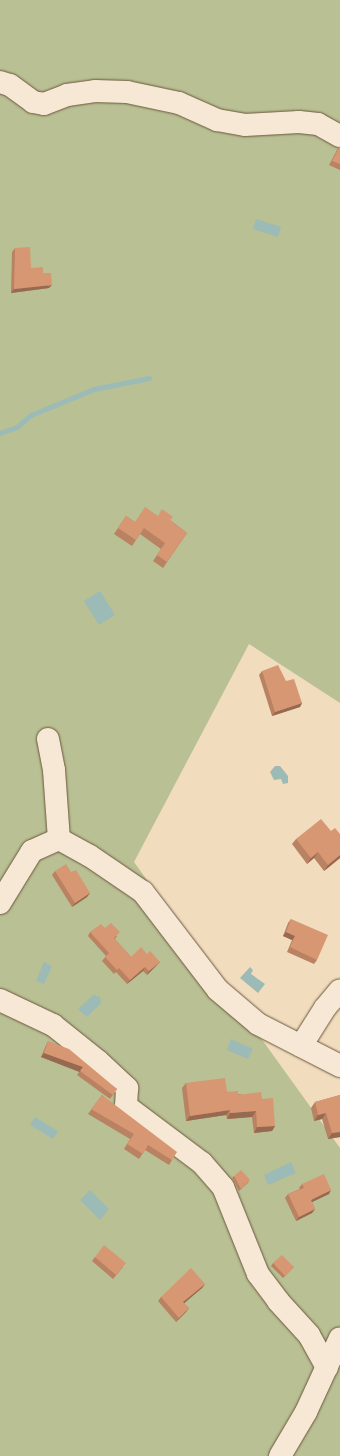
<!DOCTYPE html>
<style>
body{margin:0}
#map{position:relative;width:340px;height:1456px;overflow:hidden;background:#f2dcbe;font-family:"IM FELL English",serif}
div>[style]{position:absolute}
[style*='--x']{left:calc(var(--x)*1px);top:calc(var(--y)*1px);width:calc(var(--w)*1px);rotate:calc(var(--a)*1deg)}
.green>*{inset:0;background:#b9c093}
.water>*{inset:0;background:#9cbab6}
.stream>*{height:4.5px;margin:-2.25px;padding:0 2.25px;transform-origin:2.25px;border-radius:2.25px;background:#9cbab6}
.roads{filter:drop-shadow(0 0 1px #6a573e) drop-shadow(0 0 1px #6a573e)}
.minor>*{height:22px;margin:-11px;padding:0 11px;transform-origin:11px;border-radius:11px;background:#f7e8d5}
.wall>*{inset:0;background:#b98262}
.shaded-wall>*{inset:0;background:#966a50}
.building>*{inset:0;background:#d79772}
span{translate:-50% -50%;white-space:nowrap;text-align:center;line-height:1.15;-webkit-text-stroke:3px #f7e8d5;paint-order:stroke}
</style>
<div id="map">
<div class="green">
<i style="clip-path:polygon(0 0,340px 0,340px 703px,249px 644px,134px 862px,340px 1148px,340px 1456px,0 1456px)"></i>
</div>
<div class="water">
<i style="clip-path:polygon(256px 219px,281px 227px,278px 237px,253px 229px)"></i>
<i style="clip-path:polygon(100px 591px,115px 615px,99px 625px,84px 601px)"></i>
<i style="clip-path:polygon(275px 766px,280px 766px,288px 776px,288px 783px,283px 784px,281px 779px,274px 780px,270px 772px)"></i>
<i style="clip-path:polygon(44px 962px,52px 966px,44px 984px,36px 981px)"></i>
<i style="clip-path:polygon(250px 967px,253px 970px,251px 974px,265px 984px,258px 993px,240px 978px)"></i>
<i style="clip-path:polygon(93px 995px,100px 997px,101px 1003px,87px 1017px,78px 1009px)"></i>
<i style="clip-path:polygon(231px 1039px,253px 1049px,248px 1059px,227px 1050px)"></i>
<i style="clip-path:polygon(35px 1117px,58px 1131px,53px 1139px,30px 1125px)"></i>
<i style="clip-path:polygon(291px 1162px,296px 1173px,268px 1185px,264px 1175px)"></i>
<i style="clip-path:polygon(90px 1190px,109px 1209px,100px 1220px,80px 1200px)"></i>
</div>
<div class="stream">
<i style="--x:0;--y:433;--w:18;--a:-19"></i>
<i style="--x:17;--y:427;--w:18;--a:-41"></i>
<i style="--x:31;--y:415;--w:68;--a:-22.4"></i>
<i style="--x:94;--y:389;--w:56;--a:-11.3"></i>
</div>
<div class="roads">
<div class="minor">
<i style="--x:0;--y:82;--w:10;--a:17"></i>
<i style="--x:10;--y:85;--w:29;--a:36"></i>
<i style="--x:33;--y:102;--w:11;--a:10"></i>
<i style="--x:44;--y:104;--w:25;--a:-21"></i>
<i style="--x:67;--y:95;--w:28;--a:-8"></i>
<i style="--x:95;--y:91;--w:32;--a:2"></i>
<i style="--x:127;--y:92;--w:53;--a:11.9"></i>
<i style="--x:179;--y:103;--w:42;--a:24.1"></i>
<i style="--x:217;--y:120;--w:28;--a:10"></i>
<i style="--x:245;--y:125;--w:54;--a:-3.2"></i>
<i style="--x:299;--y:122;--w:19;--a:6"></i>
<i style="--x:318;--y:124;--w:25;--a:29"></i>
<i style="--x:48;--y:739;--w:32;--a:79"></i>
<i style="--x:54;--y:770;--w:69;--a:85.9"></i>
<i style="--x:0;--y:903;--w:61;--a:-58.4"></i>
<i style="--x:32;--y:851;--w:30;--a:-24"></i>
<i style="--x:59;--y:839;--w:35;--a:29"></i>
<i style="--x:90;--y:856;--w:64;--a:34.2"></i>
<i style="--x:143;--y:892;--w:123;--a:52.6"></i>
<i style="--x:218;--y:990;--w:52;--a:40.4"></i>
<i style="--x:258;--y:1024;--w:92;--a:27.1"></i>
<i style="--x:0;--y:1000;--w:59;--a:25.3"></i>
<i style="--x:53;--y:1025;--w:58;--a:38.7"></i>
<i style="--x:98;--y:1061;--w:40;--a:43"></i>
<i style="--x:127;--y:1088;--w:18;--a:93"></i>
<i style="--x:126;--y:1106;--w:95;--a:36.9"></i>
<i style="--x:202;--y:1163;--w:32;--a:49"></i>
<i style="--x:223;--y:1187;--w:94;--a:68.1"></i>
<i style="--x:258;--y:1274;--w:34;--a:53"></i>
<i style="--x:278;--y:1301;--w:46;--a:47.6"></i>
<i style="--x:309;--y:1335;--w:37;--a:61"></i>
<i style="--x:301;--y:1046;--w:45;--a:-57.7"></i>
<i style="--x:325;--y:1008;--w:23;--a:-50"></i>
<i style="--x:280;--y:1456;--w:51;--a:-59.4"></i>
<i style="--x:306;--y:1412;--w:81;--a:-65.3"></i>
</div>
</div>
<div class="wall">
<i style="clip-path:polygon(340px 146px,340px 170px,329px 165px,337px 150px)"></i>
<i style="clip-path:polygon(15px 248px,31px 268px,43px 273px,49px 288px,11px 293px,12px 252px)"></i>
<i style="clip-path:polygon(126px 516px,135px 522px,158px 516px,170px 520px,187px 533px,163px 568px,153px 561px,161px 549px,140px 534px,132px 546px,114px 534px)"></i>
<i style="clip-path:polygon(262px 671px,286px 681px,302px 703px,300px 707px,272px 716px,259px 675px)"></i>
<i style="clip-path:polygon(331px 831px,340px 834px,340px 858px,324px 871px,314px 858px,307px 864px,292px 844px,296px 839px)"></i>
<i style="clip-path:polygon(55px 871px,90px 893px,87px 897px,72px 907px,52px 875px)"></i>
<i style="clip-path:polygon(291px 919px,317px 960px,314px 964px,287px 952px,292px 940px,283px 936px,288px 923px)"></i>
<i style="clip-path:polygon(105px 928px,117px 936px,115px 939px,131px 957px,147px 954px,160px 962px,147px 975px,143px 971px,127px 984px,116px 972px,114px 974px,102px 961px,106px 956px,88px 936px,90px 932px)"></i>
<i style="clip-path:polygon(48px 1041px,117px 1089px,110px 1099px,77px 1075px,79px 1072px,41px 1057px,46px 1045px)"></i>
<i style="clip-path:polygon(186px 1083px,262px 1099px,275px 1126px,272px 1131px,254px 1133px,252px 1117px,227px 1119px,226px 1115px,186px 1121px,182px 1088px)"></i>
<i style="clip-path:polygon(102px 1095px,172px 1160px,169px 1165px,145px 1150px,139px 1159px,124px 1149px,130px 1139px,88px 1114px)"></i>
<i style="clip-path:polygon(340px 1095px,340px 1137px,328px 1139px,322px 1119px,314px 1121px,311px 1108px,315px 1102px)"></i>
<i style="clip-path:polygon(234px 1176px,249px 1182px,239px 1191px,232px 1178px)"></i>
<i style="clip-path:polygon(302px 1184px,329px 1194px,312px 1202px,315px 1209px,312px 1213px,296px 1221px,285px 1198px,288px 1194px,300px 1189px,299px 1188px)"></i>
<i style="clip-path:polygon(95px 1257px,123px 1267px,113px 1279px,92px 1261px)"></i>
<i style="clip-path:polygon(273px 1263px,294px 1267px,283px 1278px,271px 1266px)"></i>
<i style="clip-path:polygon(205px 1284px,202px 1288px,184px 1303px,189px 1308px,186px 1312px,176px 1322px,158px 1301px,161px 1297px)"></i>
</div>
<div class="shaded-wall">
<i style="clip-path:polygon(52px 285px,49px 288px,11px 293px,14px 289px)"></i>
<i style="clip-path:polygon(302px 703px,300px 707px,272px 716px,275px 712px)"></i>
<i style="clip-path:polygon(318px 852px,314px 858px,307px 864px,311px 858px)"></i>
<i style="clip-path:polygon(340px 855px,340px 858px,324px 871px,328px 865px)"></i>
<i style="clip-path:polygon(90px 893px,87px 897px,72px 907px,75px 903px)"></i>
<i style="clip-path:polygon(286px 932px,295px 936px,292px 940px,283px 936px)"></i>
<i style="clip-path:polygon(160px 962px,147px 975px,149px 971px)"></i>
<i style="clip-path:polygon(145px 967px,143px 971px,127px 984px,130px 980px)"></i>
<i style="clip-path:polygon(44px 1053px,83px 1067px,80px 1072px,41px 1057px)"></i>
<i style="clip-path:polygon(230px 1110px,226px 1115px,186px 1121px,190px 1116px)"></i>
<i style="clip-path:polygon(256px 1111px,252px 1117px,227px 1119px,230px 1113px)"></i>
<i style="clip-path:polygon(326px 1113px,322px 1119px,314px 1121px,318px 1115px)"></i>
<i style="clip-path:polygon(275px 1126px,272px 1131px,254px 1133px,257px 1127px)"></i>
<i style="clip-path:polygon(340px 1132px,340px 1137px,328px 1139px,332px 1133px)"></i>
<i style="clip-path:polygon(331px 1190px,329px 1194px,308px 1204px,311px 1200px)"></i>
<i style="clip-path:polygon(315px 1209px,312px 1213px,296px 1221px,299px 1217px)"></i>
<i style="clip-path:polygon(205px 1284px,202px 1288px,181px 1306px,183px 1302px)"></i>
<i style="clip-path:polygon(189px 1308px,186px 1312px,176px 1322px,179px 1318px)"></i>
</div>
<div class="building">
<i style="clip-path:polygon(340px 146px,340px 164px,332px 161px)"></i>
<i style="clip-path:polygon(30px 247px,31px 268px,43px 267px,43px 273px,51px 273px,52px 285px,14px 289px,15px 248px)"></i>
<i style="clip-path:polygon(145px 507px,158px 516px,162px 509px,173px 517px,170px 520px,187px 533px,167px 562px,157px 555px,165px 543px,144px 528px,136px 540px,118px 528px,126px 516px,135px 522px)"></i>
<i style="clip-path:polygon(278px 665px,286px 681px,294px 679px,302px 703px,275px 712px,262px 671px)"></i>
<i style="clip-path:polygon(321px 819px,331px 831px,335px 828px,340px 834px,340px 855px,328px 865px,318px 852px,311px 858px,296px 839px)"></i>
<i style="clip-path:polygon(66px 864px,71px 872px,76px 870px,90px 893px,75px 903px,55px 871px)"></i>
<i style="clip-path:polygon(291px 919px,328px 935px,317px 960px,290px 947px,295px 936px,286px 932px)"></i>
<i style="clip-path:polygon(111px 923px,120px 932px,114px 938px,131px 957px,141px 947px,147px 954px,150px 951px,160px 962px,149px 971px,145px 967px,130px 980px,119px 968px,117px 970px,105px 957px,109px 953px,90px 932px,101px 924px,105px 928px)"></i>
<i style="clip-path:polygon(48px 1041px,69px 1049px,117px 1089px,113px 1095px,80px 1071px,83px 1067px,44px 1053px)"></i>
<i style="clip-path:polygon(225px 1078px,227px 1092px,238px 1091px,238px 1095px,261px 1092px,262px 1099px,273px 1098px,275px 1126px,257px 1127px,256px 1111px,230px 1113px,230px 1110px,190px 1116px,186px 1083px)"></i>
<i style="clip-path:polygon(102px 1095px,177px 1152px,172px 1160px,148px 1145px,143px 1154px,127px 1144px,134px 1134px,91px 1109px)"></i>
<i style="clip-path:polygon(340px 1095px,340px 1132px,332px 1133px,326px 1113px,318px 1115px,315px 1102px)"></i>
<i style="clip-path:polygon(241px 1170px,250px 1180px,241px 1189px,234px 1176px)"></i>
<i style="clip-path:polygon(324px 1174px,331px 1190px,311px 1200px,315px 1209px,299px 1217px,288px 1194px,304px 1188px,302px 1184px)"></i>
<i style="clip-path:polygon(104px 1245px,126px 1263px,116px 1275px,95px 1257px)"></i>
<i style="clip-path:polygon(282px 1255px,294px 1267px,285px 1276px,273px 1263px)"></i>
<i style="clip-path:polygon(191px 1268px,205px 1284px,183px 1302px,189px 1308px,179px 1318px,161px 1297px)"></i>
</div>
</div>
